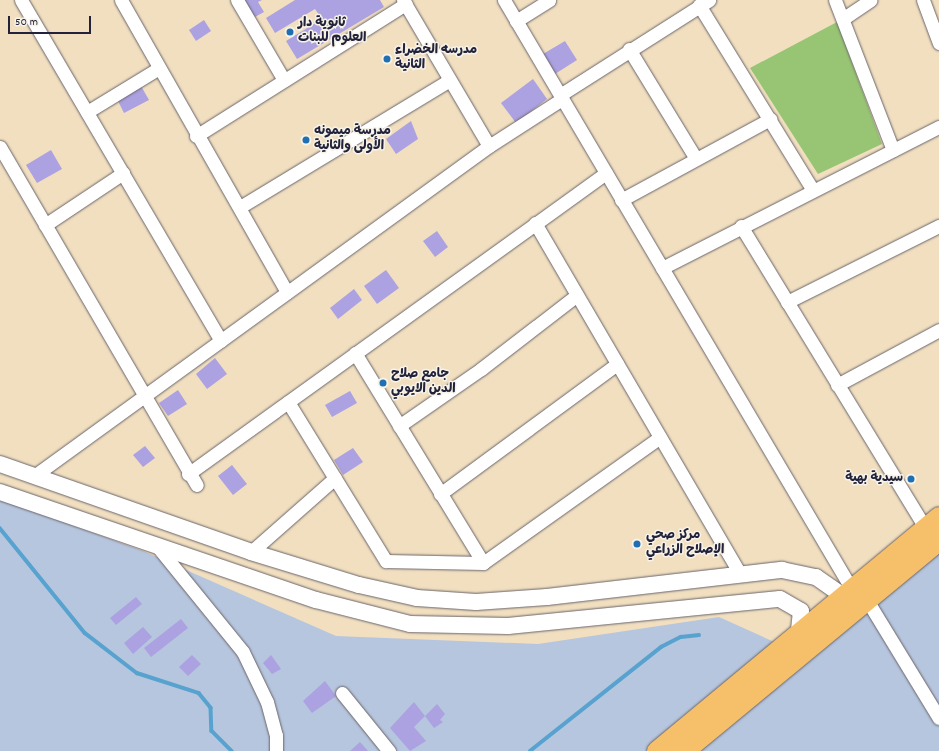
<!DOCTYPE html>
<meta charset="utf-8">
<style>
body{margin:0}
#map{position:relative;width:939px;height:751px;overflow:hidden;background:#f1dfc0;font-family:Dekko,"Playpen Sans Arabic",sans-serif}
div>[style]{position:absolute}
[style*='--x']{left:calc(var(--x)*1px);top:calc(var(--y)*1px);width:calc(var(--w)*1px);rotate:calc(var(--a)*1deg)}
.industrial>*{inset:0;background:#b6c6de}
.green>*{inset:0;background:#97c573}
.stream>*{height:3.5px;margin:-1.75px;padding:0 1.75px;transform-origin:1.75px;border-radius:1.75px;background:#57a2cf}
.building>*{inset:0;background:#aca1e1}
.roads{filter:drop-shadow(0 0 1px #6a646a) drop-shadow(0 0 1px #6a646a)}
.minor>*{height:13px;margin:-6.5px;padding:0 6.5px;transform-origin:6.5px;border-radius:6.5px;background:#fff}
.tertiary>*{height:16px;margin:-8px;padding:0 8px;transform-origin:8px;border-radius:8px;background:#fff}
.primary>*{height:21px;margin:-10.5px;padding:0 10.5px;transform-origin:10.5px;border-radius:10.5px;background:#f6c06b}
.dots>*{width:11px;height:11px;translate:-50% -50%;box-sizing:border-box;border:2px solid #f7f3e8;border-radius:50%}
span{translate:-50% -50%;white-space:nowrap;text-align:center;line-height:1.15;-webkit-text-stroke:3px #f7f3e8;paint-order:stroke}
.poi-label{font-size:13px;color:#22223b;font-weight:700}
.left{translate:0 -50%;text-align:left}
.right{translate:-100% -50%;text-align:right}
.scale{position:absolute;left:8px;top:16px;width:83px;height:18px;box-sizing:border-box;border:2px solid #22223b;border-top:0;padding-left:5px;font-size:12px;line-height:14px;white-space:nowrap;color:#22223b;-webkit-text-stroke:3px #f7f3e8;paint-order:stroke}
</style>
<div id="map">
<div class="industrial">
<i style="clip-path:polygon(0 499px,143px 551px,336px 636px,538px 644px,719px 617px,803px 655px,939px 545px,939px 751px,0 751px)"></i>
</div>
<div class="green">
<i style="clip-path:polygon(837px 22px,882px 144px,818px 174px,750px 68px)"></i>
</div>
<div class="stream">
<i style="--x:0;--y:528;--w:135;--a:51"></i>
<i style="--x:85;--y:633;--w:66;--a:37.6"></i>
<i style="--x:137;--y:673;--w:65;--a:17.9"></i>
<i style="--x:199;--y:693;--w:19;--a:51"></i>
<i style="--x:211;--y:708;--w:23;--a:88"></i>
<i style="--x:212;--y:731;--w:28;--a:45"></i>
<i style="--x:530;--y:751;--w:167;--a:-38.4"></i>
<i style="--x:661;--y:647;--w:22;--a:-27"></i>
<i style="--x:681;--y:637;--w:18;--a:-6"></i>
</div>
<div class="building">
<i style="clip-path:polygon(240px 0,262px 0,258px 2px,264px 12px,251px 19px)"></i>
<i style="clip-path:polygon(295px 0,380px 0,384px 7px,297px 59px,286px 41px,322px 19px,315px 9px,275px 33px,266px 18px)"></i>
<i style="clip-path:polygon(204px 20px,211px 31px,196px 41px,189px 30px)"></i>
<i style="clip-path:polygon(565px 41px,577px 60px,555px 74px,543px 54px)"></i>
<i style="clip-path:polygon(533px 79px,547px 99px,516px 123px,501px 103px)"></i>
<i style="clip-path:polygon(141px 86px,149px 100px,124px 113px,117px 99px)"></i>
<i style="clip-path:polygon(411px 121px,418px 139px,396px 154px,386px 139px)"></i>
<i style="clip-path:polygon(51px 150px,62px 169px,37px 183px,26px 165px)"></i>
<i style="clip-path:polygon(437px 231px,448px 247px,435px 257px,423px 241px)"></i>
<i style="clip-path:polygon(386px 270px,399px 288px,377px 304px,364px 286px)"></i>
<i style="clip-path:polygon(354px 289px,362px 300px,338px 319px,330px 308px)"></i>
<i style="clip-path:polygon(215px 358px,227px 374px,207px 389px,196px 374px)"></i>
<i style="clip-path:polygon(178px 390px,187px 404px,168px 416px,159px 403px)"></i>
<i style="clip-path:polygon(350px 391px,357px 403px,332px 417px,325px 405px)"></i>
<i style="clip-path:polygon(145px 446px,155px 458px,143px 467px,133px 455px)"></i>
<i style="clip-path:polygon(353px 448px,363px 462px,343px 475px,334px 460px)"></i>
<i style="clip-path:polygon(232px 465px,247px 484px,233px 495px,218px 476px)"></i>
<i style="clip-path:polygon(136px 597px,142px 604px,116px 625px,110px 618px)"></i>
<i style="clip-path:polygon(181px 619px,188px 628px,151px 657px,144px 648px)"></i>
<i style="clip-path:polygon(143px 627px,152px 637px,133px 654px,124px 643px)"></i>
<i style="clip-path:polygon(192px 655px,201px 664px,188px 676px,179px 667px)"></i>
<i style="clip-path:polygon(271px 655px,281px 669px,272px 674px,263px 663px)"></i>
<i style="clip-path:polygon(325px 681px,336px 696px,312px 713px,303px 701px)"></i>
<i style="clip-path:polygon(414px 702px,425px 716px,414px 727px,426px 741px,410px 751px,390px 728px)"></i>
<i style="clip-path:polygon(437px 704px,445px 714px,440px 720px,443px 722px,434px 728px,425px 716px)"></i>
<i style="clip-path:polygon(360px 742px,368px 751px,350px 751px)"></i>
</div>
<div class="roads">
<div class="minor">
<i style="--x:21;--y:0;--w:395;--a:59.6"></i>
<i style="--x:121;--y:0;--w:336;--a:60.4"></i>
<i style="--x:237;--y:0;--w:93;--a:59.6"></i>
<i style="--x:403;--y:0;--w:169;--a:59.5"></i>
<i style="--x:504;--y:0;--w:683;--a:59.45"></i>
<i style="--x:835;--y:0;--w:161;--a:68.9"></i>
<i style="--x:923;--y:0;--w:46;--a:69.6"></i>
<i style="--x:699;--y:5;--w:217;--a:58.4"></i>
<i style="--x:844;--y:18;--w:32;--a:-34"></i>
<i style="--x:516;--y:21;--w:39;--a:-32"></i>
<i style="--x:629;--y:49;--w:127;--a:58.6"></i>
<i style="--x:560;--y:95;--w:177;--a:-32.5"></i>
<i style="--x:87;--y:112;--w:84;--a:-31.4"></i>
<i style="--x:196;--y:136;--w:248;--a:-32.2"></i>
<i style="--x:0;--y:147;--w:391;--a:59.8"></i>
<i style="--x:621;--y:200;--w:170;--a:-28.5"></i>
<i style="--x:240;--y:207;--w:245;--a:-31.2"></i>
<i style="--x:535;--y:223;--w:406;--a:59.7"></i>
<i style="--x:45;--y:225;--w:94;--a:-33.7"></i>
<i style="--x:741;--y:226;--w:354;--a:58.6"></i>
<i style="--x:662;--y:268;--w:311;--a:-27"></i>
<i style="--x:787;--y:302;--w:170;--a:-26.6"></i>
<i style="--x:355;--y:353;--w:246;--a:58.6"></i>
<i style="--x:837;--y:385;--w:116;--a:-28.3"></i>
<i style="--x:288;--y:402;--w:187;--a:58.4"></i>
<i style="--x:386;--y:561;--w:97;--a:1.2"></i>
<i style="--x:483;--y:563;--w:217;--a:-35.4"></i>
<i style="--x:399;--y:426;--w:100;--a:-34.8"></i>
<i style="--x:481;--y:369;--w:121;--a:-37.6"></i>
<i style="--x:188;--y:474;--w:515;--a:-35.76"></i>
<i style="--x:34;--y:476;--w:562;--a:-35.95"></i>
<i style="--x:489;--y:146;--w:87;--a:-32.8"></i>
<i style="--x:440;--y:494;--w:220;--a:-36.3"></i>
<i style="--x:157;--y:546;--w:136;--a:50.9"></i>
<i style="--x:243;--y:652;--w:55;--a:64.4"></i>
<i style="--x:267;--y:702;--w:34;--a:75"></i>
<i style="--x:276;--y:735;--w:16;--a:90"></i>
<i style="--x:251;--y:552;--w:112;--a:-41.4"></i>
<i style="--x:865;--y:597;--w:142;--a:58.6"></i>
<i style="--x:342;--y:693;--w:75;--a:51"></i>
</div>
<div class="tertiary">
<i style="--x:0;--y:464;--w:266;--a:19.3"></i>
<i style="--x:251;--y:552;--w:113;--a:17"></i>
<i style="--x:359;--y:585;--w:59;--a:12.6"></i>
<i style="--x:417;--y:598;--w:59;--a:3.9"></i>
<i style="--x:476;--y:602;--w:71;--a:-4"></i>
<i style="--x:547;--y:597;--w:237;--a:-6.6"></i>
<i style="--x:782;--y:570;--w:35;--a:12"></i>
<i style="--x:816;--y:577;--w:32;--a:35"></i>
<i style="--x:0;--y:492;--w:334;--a:18.9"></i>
<i style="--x:316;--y:600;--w:97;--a:14.3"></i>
<i style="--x:410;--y:624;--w:98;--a:1.2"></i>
<i style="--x:508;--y:626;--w:273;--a:-5.7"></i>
<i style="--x:780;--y:599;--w:24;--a:30"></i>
<i style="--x:801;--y:611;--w:20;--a:96"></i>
</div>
<div class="primary">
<i style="--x:657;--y:751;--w:366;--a:-39.7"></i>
<i style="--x:683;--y:751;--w:332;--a:-39.6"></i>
</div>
</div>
<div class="dots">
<i style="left:290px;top:32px;background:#1f6fb2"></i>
<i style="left:387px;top:59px;background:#1f6fb2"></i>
<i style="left:306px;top:140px;background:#1f6fb2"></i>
<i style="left:383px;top:383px;background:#1f6fb2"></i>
<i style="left:911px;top:479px;background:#1f6fb2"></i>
<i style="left:637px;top:544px;background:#1f6fb2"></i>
</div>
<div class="poi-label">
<span class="left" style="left:298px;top:32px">ثانوية دار<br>العلوم للبنات</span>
<span class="left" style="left:395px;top:59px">مدرسه الخضراء<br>الثانية</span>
<span class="left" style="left:314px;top:140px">مدرسة ميمونه<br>الأولى والثانية</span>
<span class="left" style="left:391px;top:383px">جامع صلاح<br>الدين الايوبي</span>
<span class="right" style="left:903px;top:479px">سيدية بهية</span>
<span class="left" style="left:646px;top:544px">مركز صحي<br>الإصلاح الزراعي</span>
</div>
<div class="scale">50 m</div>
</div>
